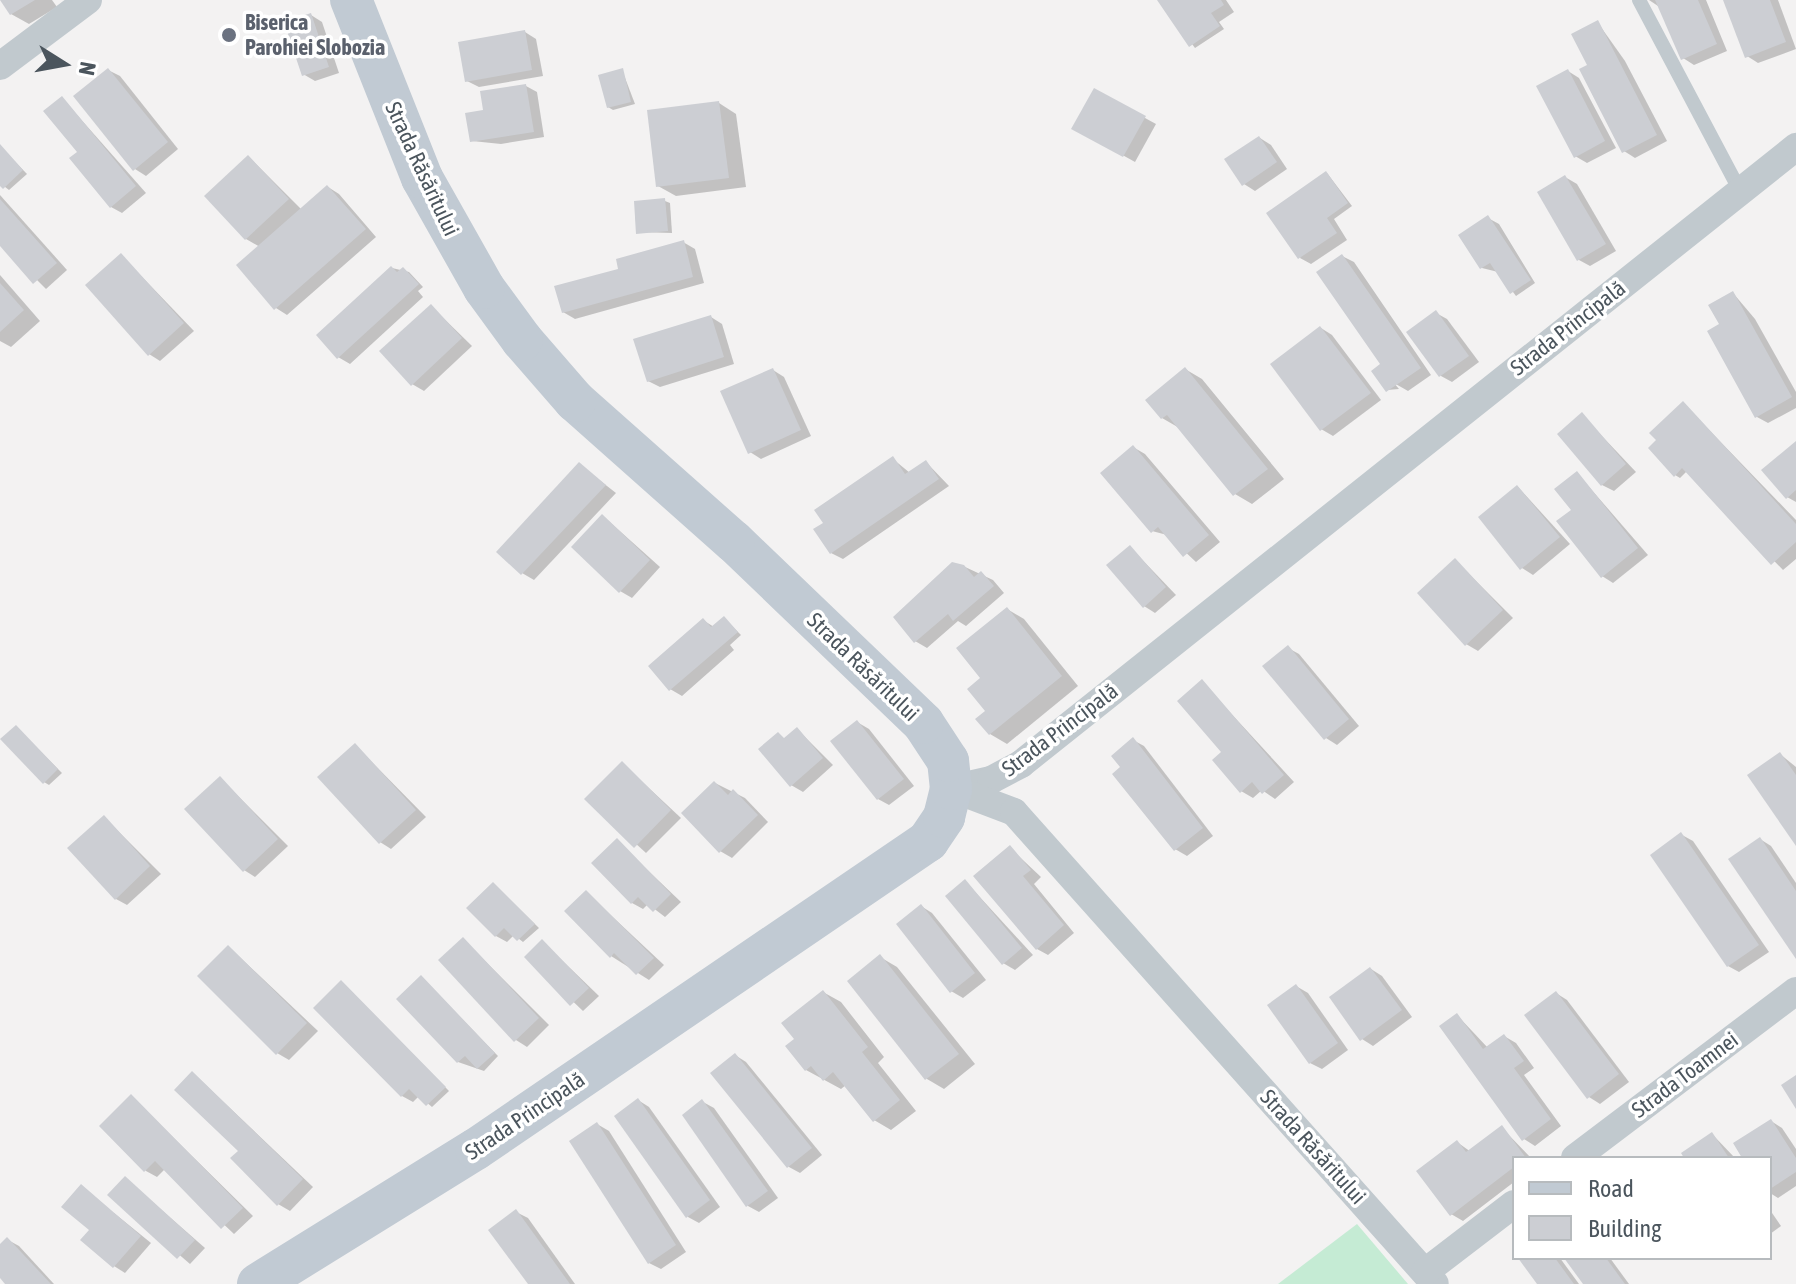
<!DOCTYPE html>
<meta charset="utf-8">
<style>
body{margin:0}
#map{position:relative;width:1796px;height:1284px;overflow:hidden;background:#f3f2f2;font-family:"Asap Condensed",sans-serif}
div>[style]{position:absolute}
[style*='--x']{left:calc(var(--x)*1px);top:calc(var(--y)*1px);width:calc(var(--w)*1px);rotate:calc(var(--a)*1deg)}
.green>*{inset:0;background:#c5ebd4}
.shadow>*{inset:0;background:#0003}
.building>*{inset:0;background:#ccced3}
.service>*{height:14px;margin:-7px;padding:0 7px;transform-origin:7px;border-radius:7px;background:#c1c9ce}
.minor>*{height:28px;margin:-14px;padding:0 14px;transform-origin:14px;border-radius:14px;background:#c1c9ce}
.secondary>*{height:42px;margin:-21px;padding:0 21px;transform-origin:21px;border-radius:21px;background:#c1cad3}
.dots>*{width:22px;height:22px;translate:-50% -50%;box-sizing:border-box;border:4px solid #fff;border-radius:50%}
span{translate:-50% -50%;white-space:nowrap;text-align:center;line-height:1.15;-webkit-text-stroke:7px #fff;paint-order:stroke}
.worship-label{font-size:22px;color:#5b616d;font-weight:700}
.left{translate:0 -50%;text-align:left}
.street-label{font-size:22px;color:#4b555d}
.legend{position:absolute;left:1512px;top:1156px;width:260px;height:104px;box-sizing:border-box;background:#fff;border:2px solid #b7bbbe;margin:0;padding:10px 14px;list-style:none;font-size:24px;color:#4b555d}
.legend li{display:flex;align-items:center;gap:16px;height:40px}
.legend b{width:40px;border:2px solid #b7bbbe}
.north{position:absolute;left:24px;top:24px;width:80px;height:80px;-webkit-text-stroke:6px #fff;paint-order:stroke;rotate:101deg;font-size:22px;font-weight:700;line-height:32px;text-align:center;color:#4b555d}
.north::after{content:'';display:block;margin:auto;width:28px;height:36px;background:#4b555d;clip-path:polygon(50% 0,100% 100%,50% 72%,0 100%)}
</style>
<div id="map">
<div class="green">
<i style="clip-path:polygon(1357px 1224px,1408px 1284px,1278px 1284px)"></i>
</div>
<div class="shadow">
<i style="clip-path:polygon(3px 0,52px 0,57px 7px,29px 24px,11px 14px)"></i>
<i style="clip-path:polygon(1159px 0,1226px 0,1234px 12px,1219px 22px,1224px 29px,1195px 48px)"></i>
<i style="clip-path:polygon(1649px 0,1706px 0,1727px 51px,1694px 65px,1683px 58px,1661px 8px)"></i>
<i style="clip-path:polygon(1725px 0,1778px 0,1796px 49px,1758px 63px,1747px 56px)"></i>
<i style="clip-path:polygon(311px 15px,322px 22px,339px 73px,315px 81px,303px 74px)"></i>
<i style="clip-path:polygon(1598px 23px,1625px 61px,1667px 141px,1635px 158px,1624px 151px,1590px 66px)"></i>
<i style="clip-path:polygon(525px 32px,536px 39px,543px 76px,479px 87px,467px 81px)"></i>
<i style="clip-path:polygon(108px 70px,120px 76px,178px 149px,146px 176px,135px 169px)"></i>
<i style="clip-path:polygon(622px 70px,635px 104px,613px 110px,608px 107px)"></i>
<i style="clip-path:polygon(1568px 71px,1579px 78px,1616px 148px,1587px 163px,1575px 156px)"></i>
<i style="clip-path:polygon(526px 86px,537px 92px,544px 137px,501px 144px,472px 141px,485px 112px)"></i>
<i style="clip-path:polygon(1094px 90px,1156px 124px,1135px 162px,1074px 128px)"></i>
<i style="clip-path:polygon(62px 98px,146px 193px,122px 213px,111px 207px,80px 152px)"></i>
<i style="clip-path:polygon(719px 103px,736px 114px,746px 187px,676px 196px,658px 186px)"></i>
<i style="clip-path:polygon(1260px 138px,1271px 145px,1287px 169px,1255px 191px,1244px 184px)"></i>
<i style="clip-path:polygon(0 146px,27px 174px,9px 190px,0 183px)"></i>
<i style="clip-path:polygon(249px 157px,302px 210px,328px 187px,339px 194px,376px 237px,287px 315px,276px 308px,260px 247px,246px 239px)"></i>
<i style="clip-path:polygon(1327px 173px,1352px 206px,1334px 219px,1347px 240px,1311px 264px,1300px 258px)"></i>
<i style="clip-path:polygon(1565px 177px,1577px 184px,1616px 251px,1590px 266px,1579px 260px)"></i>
<i style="clip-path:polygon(0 195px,67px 270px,46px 289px,0 243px)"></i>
<i style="clip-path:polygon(665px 201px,670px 203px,672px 233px,638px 232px)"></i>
<i style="clip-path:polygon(1488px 218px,1499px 224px,1535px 283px,1516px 296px,1498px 272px,1482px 268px)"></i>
<i style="clip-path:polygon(683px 242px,695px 249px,704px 283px,575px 319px,563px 312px,621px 270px)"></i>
<i style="clip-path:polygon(121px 255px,194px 331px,160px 361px,149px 354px)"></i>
<i style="clip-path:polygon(1342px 256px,1354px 262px,1431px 375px,1408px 391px,1394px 383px,1399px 389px,1387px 390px,1388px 371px)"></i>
<i style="clip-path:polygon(392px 268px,409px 272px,423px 287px,418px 291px,423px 297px,350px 364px,338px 357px)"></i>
<i style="clip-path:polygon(0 275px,40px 321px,11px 347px,0 341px)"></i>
<i style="clip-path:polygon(1733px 293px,1755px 319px,1796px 392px,1796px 408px,1768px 423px,1757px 417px,1722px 325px)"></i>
<i style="clip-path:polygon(431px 306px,472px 346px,424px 391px,412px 384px)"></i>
<i style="clip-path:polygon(1436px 313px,1447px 319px,1479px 362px,1452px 382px,1441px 376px)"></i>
<i style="clip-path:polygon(711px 317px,722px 324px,734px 364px,660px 387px,648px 381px)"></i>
<i style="clip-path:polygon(1321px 328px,1332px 335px,1381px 400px,1333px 436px,1321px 429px)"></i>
<i style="clip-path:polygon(1185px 369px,1202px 379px,1284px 479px,1252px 504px,1235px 494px,1181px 429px,1162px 418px)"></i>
<i style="clip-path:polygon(773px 370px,784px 377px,811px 436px,761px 459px,750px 452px)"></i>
<i style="clip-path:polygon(1683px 403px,1796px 520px,1796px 559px,1783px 570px,1687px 471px,1680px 478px,1675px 475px)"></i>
<i style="clip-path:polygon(1582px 415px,1636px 472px,1614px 491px,1602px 485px)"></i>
<i style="clip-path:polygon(1796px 443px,1796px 502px,1787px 497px)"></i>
<i style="clip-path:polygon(1133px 447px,1145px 454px,1220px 542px,1196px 562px,1167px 535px,1152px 531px)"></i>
<i style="clip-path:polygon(893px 459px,910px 473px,926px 462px,949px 486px,843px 559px,831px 553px)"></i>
<i style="clip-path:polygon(580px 465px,616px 493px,534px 580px,522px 573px)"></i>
<i style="clip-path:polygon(1577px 473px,1648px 555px,1613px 583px,1602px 576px,1573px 510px)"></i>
<i style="clip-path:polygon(1518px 487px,1570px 544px,1533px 575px,1522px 568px)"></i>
<i style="clip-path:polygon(603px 516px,660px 567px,632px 598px,620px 591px)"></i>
<i style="clip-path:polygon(1130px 547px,1176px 595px,1155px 613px,1144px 606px)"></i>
<i style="clip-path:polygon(1455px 560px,1513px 618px,1478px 651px,1466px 644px)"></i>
<i style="clip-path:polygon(963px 566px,993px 580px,1004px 593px,966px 626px,958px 621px,927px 648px,915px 641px)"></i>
<i style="clip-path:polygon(1007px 609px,1024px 619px,1078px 686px,1007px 744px,990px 734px,983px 678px)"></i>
<i style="clip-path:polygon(724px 618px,741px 635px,730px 645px,734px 650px,682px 696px,670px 689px,703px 620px,714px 627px)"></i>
<i style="clip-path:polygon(1288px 648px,1299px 654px,1359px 726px,1337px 745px,1326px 738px)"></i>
<i style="clip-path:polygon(1202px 682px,1294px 782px,1275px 799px,1262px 790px,1253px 798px,1241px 791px)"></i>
<i style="clip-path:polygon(857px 722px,869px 729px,914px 786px,889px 805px,878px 799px)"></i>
<i style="clip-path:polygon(16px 727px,62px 773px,49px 785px,44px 782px)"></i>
<i style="clip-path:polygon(797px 729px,833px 765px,803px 792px,791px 785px,785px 740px)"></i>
<i style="clip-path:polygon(1133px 740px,1144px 746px,1213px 836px,1187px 856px,1175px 849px,1123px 767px)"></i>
<i style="clip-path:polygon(355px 745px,426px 817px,391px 849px,380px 842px)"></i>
<i style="clip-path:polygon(1780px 754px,1796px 767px,1796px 842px)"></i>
<i style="clip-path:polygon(622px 763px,681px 818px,646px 853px,587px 799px)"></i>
<i style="clip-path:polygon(220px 778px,288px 846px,255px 877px,244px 870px)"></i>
<i style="clip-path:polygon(715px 783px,745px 798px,768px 822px,732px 858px,720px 851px)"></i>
<i style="clip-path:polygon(104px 817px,161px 874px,127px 905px,116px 899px)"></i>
<i style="clip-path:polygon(1682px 835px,1693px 841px,1769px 952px,1739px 972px,1728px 966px)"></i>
<i style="clip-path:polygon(1760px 839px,1771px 846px,1796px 883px,1796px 955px)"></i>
<i style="clip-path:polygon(617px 841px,681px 902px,665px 917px,648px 904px,643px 909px,632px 903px)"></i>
<i style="clip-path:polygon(1010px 848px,1041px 877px,1034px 884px,1074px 933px,1048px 955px,1037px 949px)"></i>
<i style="clip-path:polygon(966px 882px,1033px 955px,1015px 970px,1003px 963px)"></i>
<i style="clip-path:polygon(494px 884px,539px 928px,523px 942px,514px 935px,507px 942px,496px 936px)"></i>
<i style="clip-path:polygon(586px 892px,664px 965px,649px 980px,611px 956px)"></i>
<i style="clip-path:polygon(921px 906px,932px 913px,986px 980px,963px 998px,951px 991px)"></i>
<i style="clip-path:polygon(463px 939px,549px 1025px,527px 1047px,516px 1040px)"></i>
<i style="clip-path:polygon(543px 942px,599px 996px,583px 1011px,526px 957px)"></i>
<i style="clip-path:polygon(229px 947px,318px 1031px,289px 1060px,277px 1053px)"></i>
<i style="clip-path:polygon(880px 957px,897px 967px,975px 1064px,944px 1089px,927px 1079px,850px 981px)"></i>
<i style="clip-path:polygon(1371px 969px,1382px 976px,1412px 1017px,1373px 1046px,1362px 1039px)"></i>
<i style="clip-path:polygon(421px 977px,498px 1056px,484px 1071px,458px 1062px)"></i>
<i style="clip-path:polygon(341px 982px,449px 1091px,432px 1107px,419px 1096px,413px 1102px,402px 1096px)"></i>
<i style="clip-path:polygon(1296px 986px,1308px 993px,1348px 1050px,1322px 1069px,1310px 1063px)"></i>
<i style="clip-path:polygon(823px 992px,841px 1002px,884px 1057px,878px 1063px,916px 1111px,891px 1130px,874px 1120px,846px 1085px,841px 1089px,806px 1070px,797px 1040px)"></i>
<i style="clip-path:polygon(1556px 993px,1567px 1000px,1629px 1082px,1600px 1104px,1589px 1097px)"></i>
<i style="clip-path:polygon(1457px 1015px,1488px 1048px,1504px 1036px,1516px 1043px,1534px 1068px,1524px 1075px,1561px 1126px,1535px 1146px,1524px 1139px)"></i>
<i style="clip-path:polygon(735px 1055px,746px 1062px,822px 1155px,800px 1173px,789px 1167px,713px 1074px)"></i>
<i style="clip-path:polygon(193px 1073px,313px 1187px,290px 1211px,278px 1204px)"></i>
<i style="clip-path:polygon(132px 1097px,253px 1216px,234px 1234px,165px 1169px,157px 1177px,146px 1171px,102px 1126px)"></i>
<i style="clip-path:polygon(638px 1100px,649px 1107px,720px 1207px,699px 1223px,688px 1217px)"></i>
<i style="clip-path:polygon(703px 1102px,714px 1108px,778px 1198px,759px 1212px,748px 1206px)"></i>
<i style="clip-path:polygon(1771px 1121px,1782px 1128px,1796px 1149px,1796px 1186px,1778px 1198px,1770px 1193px,1770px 1158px,1745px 1158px)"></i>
<i style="clip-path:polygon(597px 1124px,609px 1131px,686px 1252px,661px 1269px,649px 1263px)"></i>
<i style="clip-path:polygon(1502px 1128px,1531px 1158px,1514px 1158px,1514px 1182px,1463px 1221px,1451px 1214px,1457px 1142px,1471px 1152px)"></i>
<i style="clip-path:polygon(1712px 1134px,1735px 1158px,1687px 1158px)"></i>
<i style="clip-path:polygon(125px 1178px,205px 1248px,190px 1264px,110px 1195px)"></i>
<i style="clip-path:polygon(1770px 1210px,1781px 1226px,1770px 1234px)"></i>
<i style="clip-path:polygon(516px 1212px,528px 1218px,575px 1284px,530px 1284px)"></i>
<i style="clip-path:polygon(114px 1213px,151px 1243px,125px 1273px,114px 1266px)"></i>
<i style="clip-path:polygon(8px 1240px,19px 1246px,54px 1284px,8px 1284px,0 1276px,0 1247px)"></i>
<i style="clip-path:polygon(1520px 1258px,1560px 1258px,1579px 1284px,1539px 1284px)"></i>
<i style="clip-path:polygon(1566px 1258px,1610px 1258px,1629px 1284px,1585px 1284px)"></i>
</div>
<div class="building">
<i style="clip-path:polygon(0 0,35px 0,10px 15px)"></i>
<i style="clip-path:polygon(1157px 0,1221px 0,1224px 5px,1211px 13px,1220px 26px,1189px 47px)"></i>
<i style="clip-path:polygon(1655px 0,1698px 0,1717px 44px,1681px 60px)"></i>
<i style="clip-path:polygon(1723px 0,1770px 0,1786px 42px,1745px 58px)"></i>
<i style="clip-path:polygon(311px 13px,329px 67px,302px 76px,284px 22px)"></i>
<i style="clip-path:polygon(1598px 20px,1657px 135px,1622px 153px,1579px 69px,1587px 65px,1571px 34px)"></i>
<i style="clip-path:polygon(525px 30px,532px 70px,465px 82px,458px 42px)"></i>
<i style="clip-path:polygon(108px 68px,168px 142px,133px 171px,73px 96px)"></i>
<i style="clip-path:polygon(623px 68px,631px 102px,607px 108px,598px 75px)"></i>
<i style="clip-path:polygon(1568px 69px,1605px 141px,1574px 158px,1536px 86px)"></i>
<i style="clip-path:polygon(526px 84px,534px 132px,470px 142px,465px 113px,483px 110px,480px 91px)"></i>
<i style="clip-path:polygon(1094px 88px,1146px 116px,1123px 157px,1071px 129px)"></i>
<i style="clip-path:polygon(62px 96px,136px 186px,110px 208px,69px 158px,77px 152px,43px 111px)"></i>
<i style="clip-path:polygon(719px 101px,729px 178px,656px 187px,647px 110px)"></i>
<i style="clip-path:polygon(1259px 136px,1277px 162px,1242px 186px,1224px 159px)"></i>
<i style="clip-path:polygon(0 144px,23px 170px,3px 189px,0 186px)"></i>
<i style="clip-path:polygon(248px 155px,289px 199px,245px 240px,204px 196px)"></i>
<i style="clip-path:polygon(1326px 171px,1348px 203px,1327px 218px,1337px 233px,1298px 259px,1266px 213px)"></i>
<i style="clip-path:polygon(1565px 175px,1606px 244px,1577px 261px,1537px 192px)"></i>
<i style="clip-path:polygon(327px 185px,366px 229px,274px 310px,236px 265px)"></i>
<i style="clip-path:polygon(665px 198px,668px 231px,636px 234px,634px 201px)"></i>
<i style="clip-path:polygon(0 199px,57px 263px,33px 284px,0 246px)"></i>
<i style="clip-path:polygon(1488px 215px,1531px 280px,1510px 294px,1490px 263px,1480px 269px,1458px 235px)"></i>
<i style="clip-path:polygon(684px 240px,693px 277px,562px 313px,554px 286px,618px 269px,616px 259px)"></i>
<i style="clip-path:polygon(121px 253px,184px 323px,148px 356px,85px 285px)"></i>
<i style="clip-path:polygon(1342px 254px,1421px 368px,1386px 392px,1371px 371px,1380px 364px,1316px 272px)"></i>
<i style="clip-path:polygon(391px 266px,397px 272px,403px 267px,419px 284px,337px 359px,316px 335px)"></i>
<i style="clip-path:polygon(0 283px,24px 310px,0 332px)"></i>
<i style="clip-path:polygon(1733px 291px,1792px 397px,1755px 418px,1707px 331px,1719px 324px,1708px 305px)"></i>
<i style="clip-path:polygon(431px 304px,462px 338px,411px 386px,379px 351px)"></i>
<i style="clip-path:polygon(1436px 310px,1469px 356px,1439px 377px,1406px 332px)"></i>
<i style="clip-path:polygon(711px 315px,724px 357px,647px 382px,633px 339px)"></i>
<i style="clip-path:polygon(1320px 326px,1371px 393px,1320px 431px,1270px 364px)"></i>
<i style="clip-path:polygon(1185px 367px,1268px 469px,1233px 496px,1167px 415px,1161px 419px,1145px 400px)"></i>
<i style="clip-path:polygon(773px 368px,801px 430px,748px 454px,720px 391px)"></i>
<i style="clip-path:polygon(1683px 401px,1796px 524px,1796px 542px,1771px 565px,1682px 468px,1674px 477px,1648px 448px,1656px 440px,1649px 433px)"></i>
<i style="clip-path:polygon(1582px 412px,1626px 464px,1601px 486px,1557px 434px)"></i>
<i style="clip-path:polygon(1796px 441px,1796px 490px,1786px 499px,1761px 470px)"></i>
<i style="clip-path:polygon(1133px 445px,1209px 535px,1183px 557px,1158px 527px,1151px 533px,1100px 473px)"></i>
<i style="clip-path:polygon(893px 456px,905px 474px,926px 460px,939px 479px,830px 554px,813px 529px,823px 523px,814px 510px)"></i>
<i style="clip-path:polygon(579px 462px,606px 485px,521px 575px,496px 552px)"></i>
<i style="clip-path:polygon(1577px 471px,1638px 548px,1601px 578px,1556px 521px,1571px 510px,1554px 489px)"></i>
<i style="clip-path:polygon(1517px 485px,1560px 537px,1520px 570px,1478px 517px)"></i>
<i style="clip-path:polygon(602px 514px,650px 560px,619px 593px,571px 547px)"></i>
<i style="clip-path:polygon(1130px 545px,1166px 587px,1143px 608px,1106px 565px)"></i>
<i style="clip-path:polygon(1455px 558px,1503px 610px,1465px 646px,1417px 593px)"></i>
<i style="clip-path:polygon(952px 562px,964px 565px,974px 577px,981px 571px,994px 586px,953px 621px,948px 614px,914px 643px,893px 617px)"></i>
<i style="clip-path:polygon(1007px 607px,1062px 676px,989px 735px,975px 719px,985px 711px,967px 689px,980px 678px,956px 648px)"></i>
<i style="clip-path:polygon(724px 616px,738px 632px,669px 691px,648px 666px,703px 618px,711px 627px)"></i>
<i style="clip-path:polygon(1288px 645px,1349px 719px,1324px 740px,1262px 666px)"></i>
<i style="clip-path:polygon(1202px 679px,1284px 775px,1262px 794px,1252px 782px,1240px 793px,1212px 760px,1221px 752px,1177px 701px)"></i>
<i style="clip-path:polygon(857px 720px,904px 779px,877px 800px,830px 741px)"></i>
<i style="clip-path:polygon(16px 725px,58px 769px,43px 784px,0 739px)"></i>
<i style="clip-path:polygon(797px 727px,823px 758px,790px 787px,758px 749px,778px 732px,784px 738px)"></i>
<i style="clip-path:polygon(1133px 737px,1203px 828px,1174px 851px,1112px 774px,1120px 767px,1111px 756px)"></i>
<i style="clip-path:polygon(355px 743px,416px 810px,379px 844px,317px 777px)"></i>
<i style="clip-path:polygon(1780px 752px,1796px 775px,1796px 846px,1747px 775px)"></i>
<i style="clip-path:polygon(622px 761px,671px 810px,634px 848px,584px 799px)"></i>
<i style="clip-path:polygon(220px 776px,278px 839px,243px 872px,184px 809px)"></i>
<i style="clip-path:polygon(714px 781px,728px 795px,733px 789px,758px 815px,719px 853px,681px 813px)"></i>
<i style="clip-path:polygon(104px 815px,150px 866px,115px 900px,67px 848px)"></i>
<i style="clip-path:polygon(1681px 832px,1759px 945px,1727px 967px,1650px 855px)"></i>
<i style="clip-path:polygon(1760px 837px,1796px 891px,1796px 959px,1728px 859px)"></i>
<i style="clip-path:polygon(617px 838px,671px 894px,653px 912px,638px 897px,631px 904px,591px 863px)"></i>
<i style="clip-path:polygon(1010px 845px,1031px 870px,1023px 876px,1064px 925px,1036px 950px,973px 876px)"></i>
<i style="clip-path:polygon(965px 879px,1022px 948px,1002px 965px,945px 896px)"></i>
<i style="clip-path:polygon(493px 882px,535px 924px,517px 941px,504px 928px,495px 937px,466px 908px)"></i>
<i style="clip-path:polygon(586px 890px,654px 958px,636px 975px,614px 953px,610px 958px,564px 911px)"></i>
<i style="clip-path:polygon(921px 904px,975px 973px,950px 993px,896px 924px)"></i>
<i style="clip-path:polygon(463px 937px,539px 1018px,514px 1042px,438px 960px)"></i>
<i style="clip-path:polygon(542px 939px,589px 988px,570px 1006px,524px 957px)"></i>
<i style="clip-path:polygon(228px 945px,307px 1023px,276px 1055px,197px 976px)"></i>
<i style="clip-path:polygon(880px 954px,959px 1054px,925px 1080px,847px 981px)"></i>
<i style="clip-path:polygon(1370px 967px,1402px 1010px,1360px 1041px,1329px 997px)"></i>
<i style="clip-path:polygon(421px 975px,495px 1053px,477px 1069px,465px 1056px,457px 1063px,396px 999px)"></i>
<i style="clip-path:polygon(341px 980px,446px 1087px,426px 1106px,409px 1089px,401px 1097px,313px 1008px)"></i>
<i style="clip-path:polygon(1296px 984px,1338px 1043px,1309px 1064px,1267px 1005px)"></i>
<i style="clip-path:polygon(823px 990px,868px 1047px,862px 1052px,900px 1100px,873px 1122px,833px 1072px,823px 1081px,811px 1066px,805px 1071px,785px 1046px,794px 1039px,781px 1023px)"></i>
<i style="clip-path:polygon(1556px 991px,1619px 1074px,1587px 1099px,1524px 1015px)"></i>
<i style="clip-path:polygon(1457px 1013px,1483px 1049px,1504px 1034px,1524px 1061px,1514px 1068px,1551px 1119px,1522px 1141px,1439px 1026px)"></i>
<i style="clip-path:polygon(735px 1053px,812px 1148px,787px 1168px,710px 1073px)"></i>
<i style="clip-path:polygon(192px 1071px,303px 1179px,277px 1206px,230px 1158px,238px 1151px,174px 1090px)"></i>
<i style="clip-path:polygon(1796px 1075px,1796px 1109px,1781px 1085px)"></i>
<i style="clip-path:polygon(131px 1094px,243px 1208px,221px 1229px,155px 1161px,144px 1172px,99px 1126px)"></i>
<i style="clip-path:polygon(638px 1098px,710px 1200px,686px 1218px,614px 1116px)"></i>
<i style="clip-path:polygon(702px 1099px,768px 1191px,746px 1207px,682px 1115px)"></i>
<i style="clip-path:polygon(1771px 1119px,1796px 1158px,1796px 1172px,1770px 1189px,1770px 1158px,1742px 1158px,1733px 1143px)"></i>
<i style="clip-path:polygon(597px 1122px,676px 1245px,648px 1264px,569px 1141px)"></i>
<i style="clip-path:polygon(1502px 1125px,1526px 1158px,1514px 1158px,1514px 1167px,1450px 1216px,1416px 1171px,1457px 1140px,1466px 1152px)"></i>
<i style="clip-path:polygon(1712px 1132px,1729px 1158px,1684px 1158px,1681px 1153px)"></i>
<i style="clip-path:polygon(125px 1176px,195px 1240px,177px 1259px,107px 1195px)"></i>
<i style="clip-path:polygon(81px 1184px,141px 1236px,113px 1268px,80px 1240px,89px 1230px,61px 1207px)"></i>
<i style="clip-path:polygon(516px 1209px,570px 1284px,528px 1284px,488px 1230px)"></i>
<i style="clip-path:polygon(7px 1237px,51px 1284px,5px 1284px,0 1278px,0 1244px)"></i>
<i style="clip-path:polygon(1518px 1258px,1555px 1258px,1574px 1284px,1537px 1284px)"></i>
<i style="clip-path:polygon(1564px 1258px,1606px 1258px,1625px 1284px,1583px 1284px)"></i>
</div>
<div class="service">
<i style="--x:1639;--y:0;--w:216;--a:62.1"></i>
</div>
<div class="minor">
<i style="--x:0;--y:66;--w:110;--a:-36.9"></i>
<i style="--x:951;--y:789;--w:41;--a:-12.7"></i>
<i style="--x:991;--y:780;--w:34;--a:-28"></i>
<i style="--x:1021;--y:764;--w:991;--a:-38.52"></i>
<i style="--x:956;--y:790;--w:62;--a:20.8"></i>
<i style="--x:1014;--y:812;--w:632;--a:48.27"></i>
<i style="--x:1575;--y:1158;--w:277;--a:-37.1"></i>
<i style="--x:1425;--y:1272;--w:112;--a:-37.4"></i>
</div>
<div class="secondary">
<i style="--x:258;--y:1284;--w:256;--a:-31.8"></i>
<i style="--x:476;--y:1149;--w:547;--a:-34.27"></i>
<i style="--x:928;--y:841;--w:29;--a:-56"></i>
<i style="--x:944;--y:817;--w:29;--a:-76"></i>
<i style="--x:951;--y:789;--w:28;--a:-96"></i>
<i style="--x:948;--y:761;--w:45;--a:-123.3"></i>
<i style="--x:923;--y:723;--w:262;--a:-136.2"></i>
<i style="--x:734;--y:542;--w:213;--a:-138.4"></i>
<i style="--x:575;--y:401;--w:81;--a:-131"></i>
<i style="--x:522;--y:340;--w:64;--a:-126.2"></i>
<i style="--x:484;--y:288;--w:126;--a:-119.4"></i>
<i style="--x:422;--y:178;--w:192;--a:-111.7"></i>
</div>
<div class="dots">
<i style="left:229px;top:35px;background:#6b7280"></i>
</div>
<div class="worship-label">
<span class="left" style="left:245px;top:35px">Biserica<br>Parohiei Slobozia</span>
</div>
<div class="street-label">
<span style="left:422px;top:169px;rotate:65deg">Strada Răsăritului</span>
<span style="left:1568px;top:328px;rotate:-38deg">Strada Principală</span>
<span style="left:863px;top:667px;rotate:44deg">Strada Răsăritului</span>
<span style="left:1060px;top:730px;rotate:-37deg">Strada Principală</span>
<span style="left:1685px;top:1075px;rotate:-37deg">Strada Toamnei</span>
<span style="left:525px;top:1116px;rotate:-34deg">Strada Principală</span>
<span style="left:1313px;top:1147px;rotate:48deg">Strada Răsăritului</span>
</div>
<ul class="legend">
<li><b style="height:10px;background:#c1cad3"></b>Road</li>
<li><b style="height:22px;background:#ccced3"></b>Building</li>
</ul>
<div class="north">N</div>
</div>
